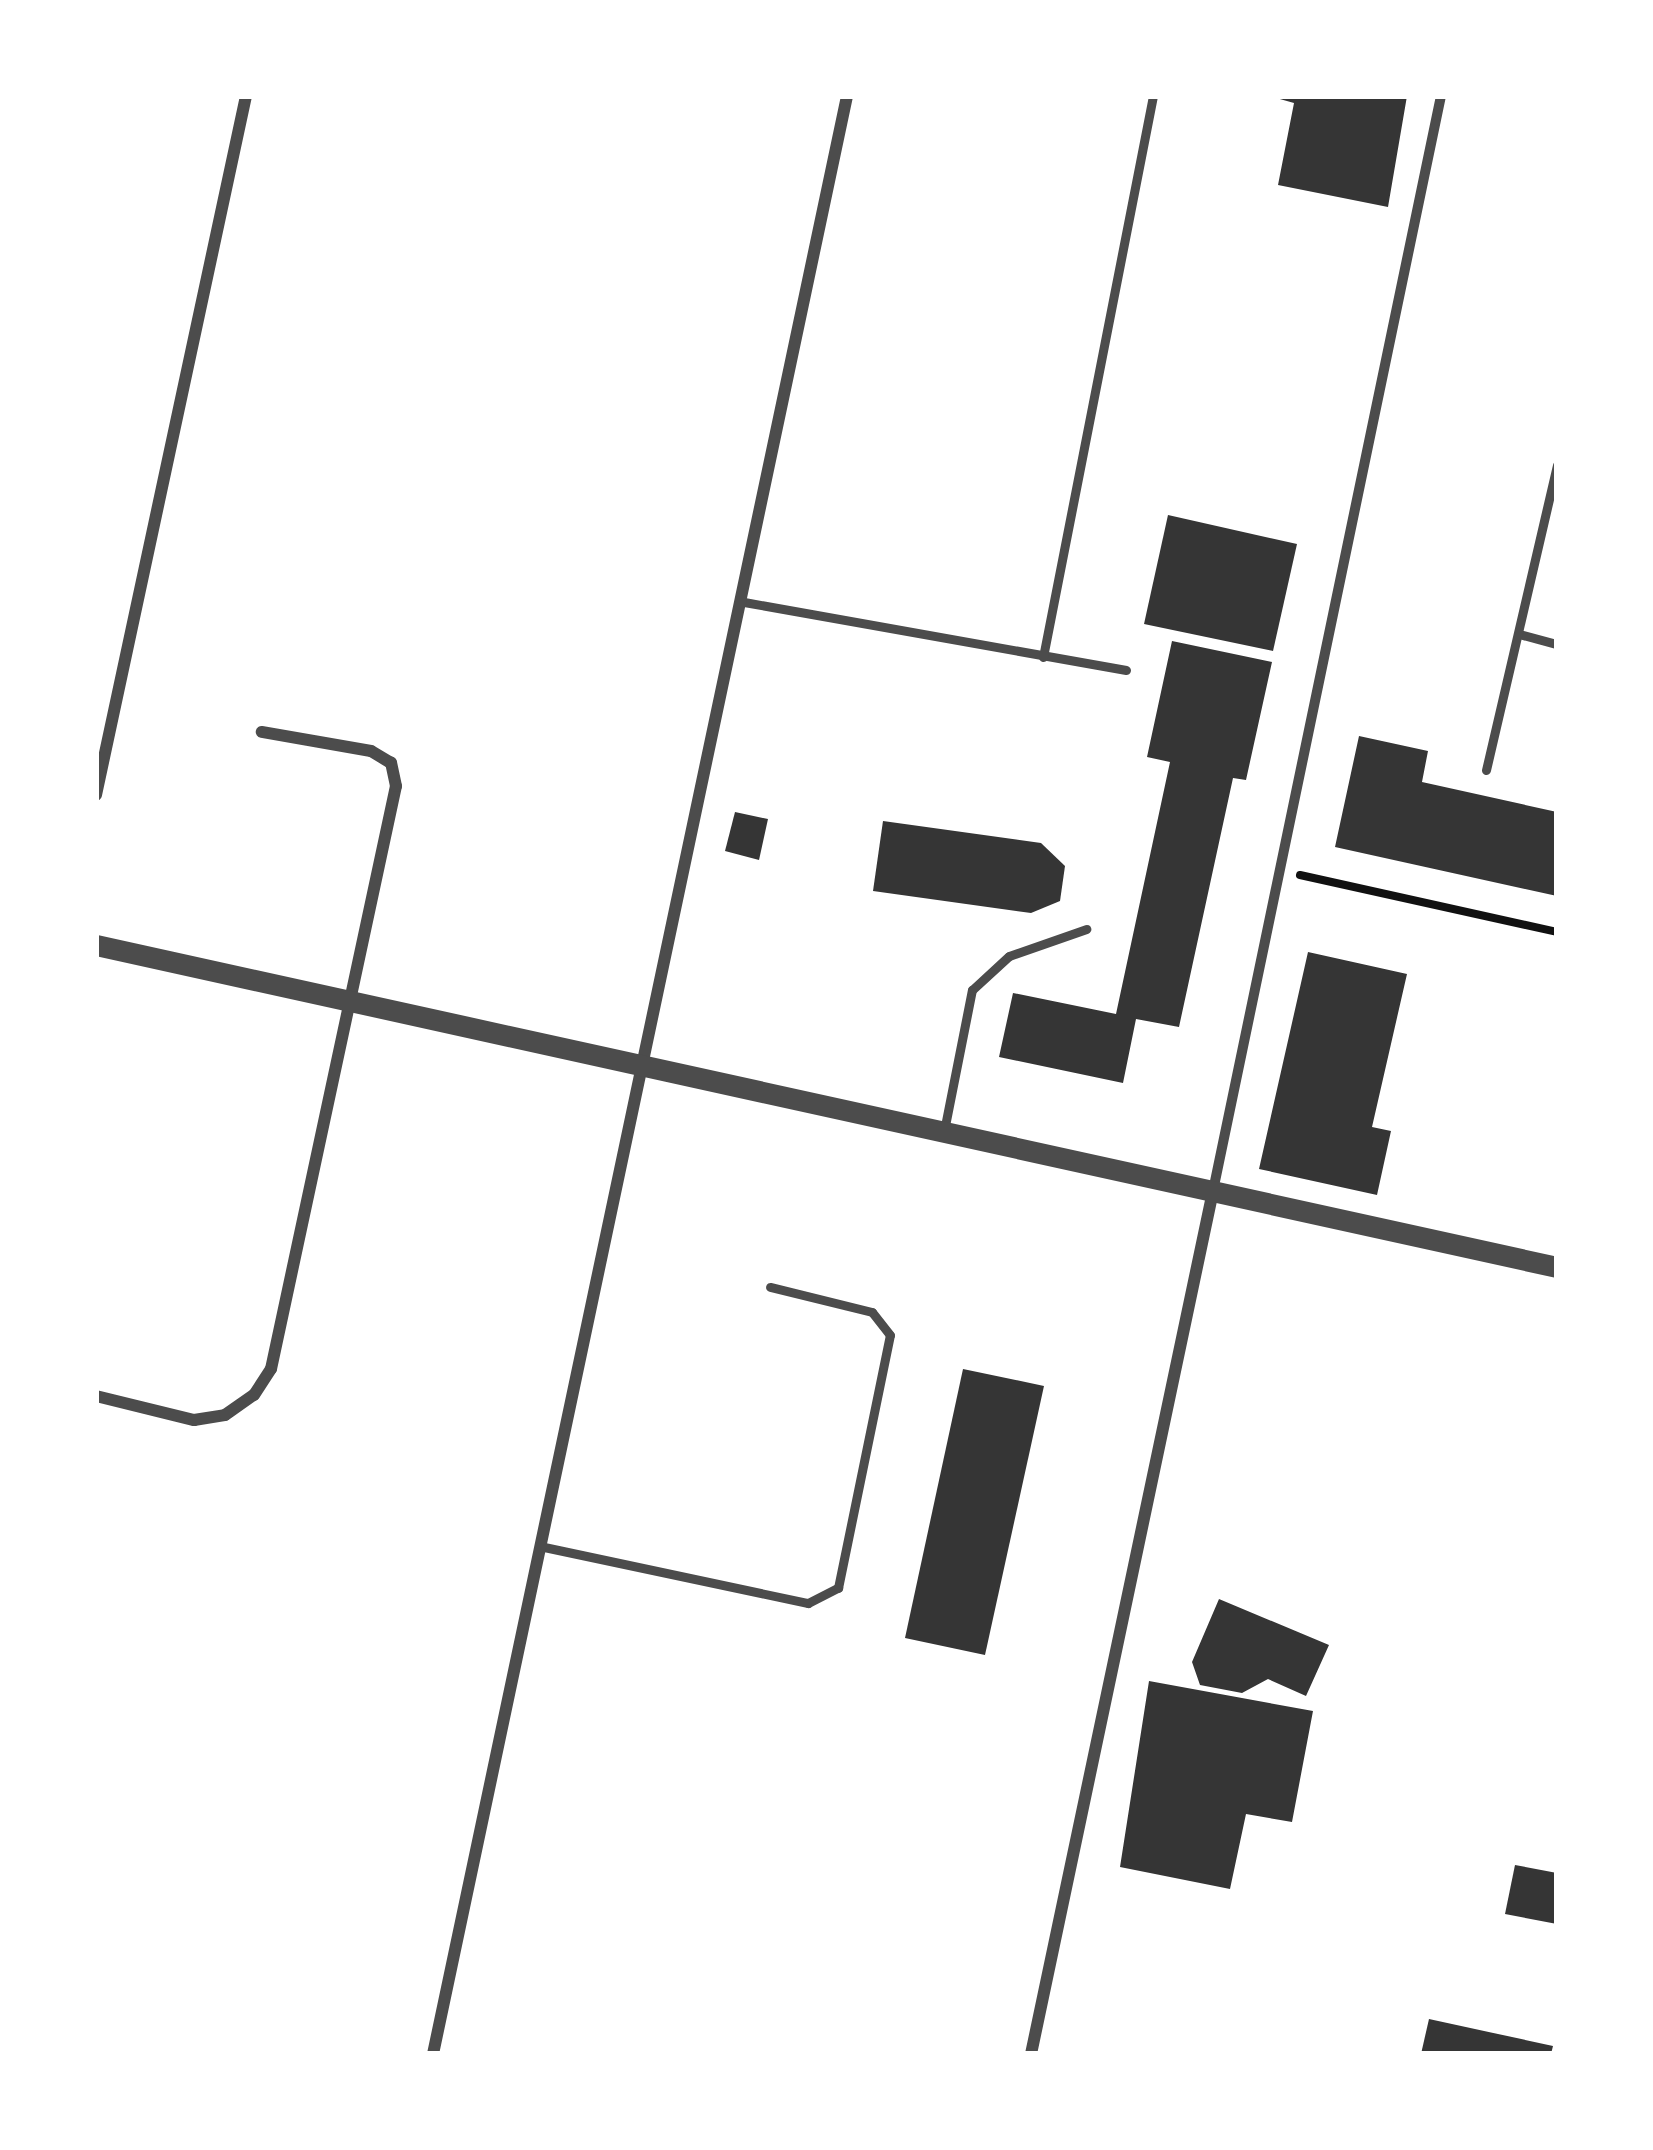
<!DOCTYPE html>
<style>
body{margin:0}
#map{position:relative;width:1653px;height:2150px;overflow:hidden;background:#fff;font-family:Poppins,sans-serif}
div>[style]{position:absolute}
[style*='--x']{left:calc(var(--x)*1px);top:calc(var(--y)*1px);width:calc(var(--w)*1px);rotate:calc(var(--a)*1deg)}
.building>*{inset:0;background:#353535}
.path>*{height:8px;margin:-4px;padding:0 4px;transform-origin:4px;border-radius:4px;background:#111}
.service>*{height:9px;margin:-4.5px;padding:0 4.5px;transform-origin:4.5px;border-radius:4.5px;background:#4c4c4c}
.pedestrian>*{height:10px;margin:-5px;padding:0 5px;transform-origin:5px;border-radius:5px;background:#4c4c4c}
.minor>*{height:12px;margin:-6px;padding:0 6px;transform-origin:6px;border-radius:6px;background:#4c4c4c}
.tertiary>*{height:21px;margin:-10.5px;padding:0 10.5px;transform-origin:10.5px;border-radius:10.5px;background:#4c4c4c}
span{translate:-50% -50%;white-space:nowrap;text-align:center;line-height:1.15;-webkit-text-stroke:10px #fff;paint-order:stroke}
.frame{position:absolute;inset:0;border:99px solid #fff;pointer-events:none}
</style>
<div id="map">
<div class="building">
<i style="clip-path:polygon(1269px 96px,1407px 96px,1388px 207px,1278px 185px,1294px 103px)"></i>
<i style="clip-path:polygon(1168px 515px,1297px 544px,1273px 651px,1144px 624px)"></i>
<i style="clip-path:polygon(1172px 641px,1272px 662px,1246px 780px,1233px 778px,1179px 1027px,1136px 1019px,1123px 1083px,999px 1057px,1013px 993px,1116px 1014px,1170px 762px,1147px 757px)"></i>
<i style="clip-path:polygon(1359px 736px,1428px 751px,1422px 782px,1557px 812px,1557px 896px,1335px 847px)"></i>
<i style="clip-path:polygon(735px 812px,768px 819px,759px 860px,725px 851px)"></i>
<i style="clip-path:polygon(883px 821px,1041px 843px,1065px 866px,1060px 901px,1031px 913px,873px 891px)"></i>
<i style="clip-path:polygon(1308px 952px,1407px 974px,1372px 1127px,1391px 1131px,1377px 1195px,1259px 1169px)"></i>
<i style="clip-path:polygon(963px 1369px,1044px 1386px,985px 1655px,905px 1638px)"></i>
<i style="clip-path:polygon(1219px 1599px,1329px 1645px,1306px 1696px,1268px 1679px,1242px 1693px,1200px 1685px,1192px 1662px)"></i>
<i style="clip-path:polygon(1149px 1681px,1313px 1711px,1292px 1822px,1246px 1814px,1230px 1889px,1120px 1867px)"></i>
<i style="clip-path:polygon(1515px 1865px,1557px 1873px,1557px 1924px,1505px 1914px)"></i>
<i style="clip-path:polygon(1429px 2019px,1553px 2046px,1551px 2054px,1421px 2054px)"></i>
</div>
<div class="path">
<i style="--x:1300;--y:875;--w:263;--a:12.5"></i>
</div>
<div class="service">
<i style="--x:744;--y:602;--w:388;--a:10.1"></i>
<i style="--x:1519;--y:634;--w:39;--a:15"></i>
<i style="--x:1043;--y:657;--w:572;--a:-78.91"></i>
<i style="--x:1486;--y:770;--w:313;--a:-76.9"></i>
<i style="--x:944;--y:1131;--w:144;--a:-78.8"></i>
<i style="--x:972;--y:990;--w:50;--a:-42.6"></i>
<i style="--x:1009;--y:956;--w:82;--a:-19.3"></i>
<i style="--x:544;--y:1547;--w:270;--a:12"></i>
<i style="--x:808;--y:1603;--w:34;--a:-27"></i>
<i style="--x:838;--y:1588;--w:258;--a:-78.4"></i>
<i style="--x:890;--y:1335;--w:29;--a:-128"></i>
<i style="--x:872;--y:1312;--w:105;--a:-166.2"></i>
</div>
<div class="pedestrian">
<i style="--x:1213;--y:1191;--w:1118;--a:-78.24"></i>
</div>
<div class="minor">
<i style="--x:96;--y:795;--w:715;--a:-77.89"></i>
<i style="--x:96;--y:1396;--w:101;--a:13.8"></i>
<i style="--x:194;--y:1420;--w:31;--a:-9"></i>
<i style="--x:225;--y:1415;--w:35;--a:-35"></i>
<i style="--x:254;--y:1395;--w:31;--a:-57"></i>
<i style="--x:271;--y:1369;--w:596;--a:-77.9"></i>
<i style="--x:396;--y:786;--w:24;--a:-102"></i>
<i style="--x:391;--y:763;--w:23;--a:-149"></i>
<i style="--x:371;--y:751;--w:111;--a:-170.1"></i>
<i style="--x:433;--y:2054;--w:2001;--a:-78.06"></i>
<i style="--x:1031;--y:2054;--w:882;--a:-78.09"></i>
</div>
<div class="tertiary">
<i style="--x:96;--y:945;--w:1496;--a:12.43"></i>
</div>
<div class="frame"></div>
</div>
